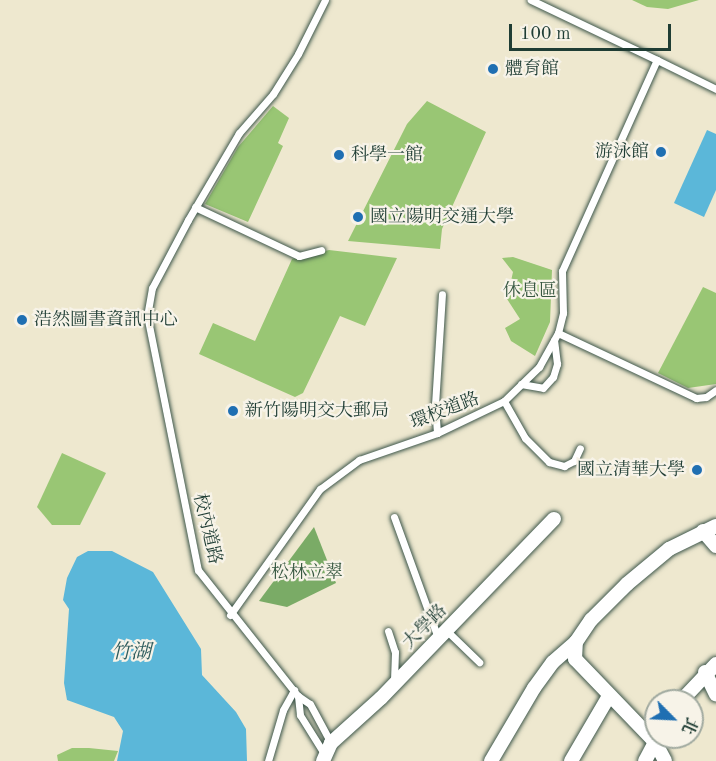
<!DOCTYPE html>
<meta charset="utf-8">
<style>
body{margin:0}
#map{position:relative;width:716px;height:761px;overflow:hidden;background:#eee8cf;font-family:"Old Standard TT","Noto Serif TC",serif}
div>[style]{position:absolute}
[style*='--x']{left:calc(var(--x)*1px);top:calc(var(--y)*1px);width:calc(var(--w)*1px);rotate:calc(var(--a)*1deg)}
.green>*{inset:0;background:#99c674}
.forest>*{inset:0;background:#7aab66}
.water>*{inset:0;background:#5bb7d9}
.roads{filter:drop-shadow(0 0 2px #3e574b) drop-shadow(0 0 2px #3e574b)}
.lane>*{height:7px;margin:-3.5px;padding:0 3.5px;transform-origin:3.5px;border-radius:3.5px;background:#fff}
.street>*{height:14px;margin:-7px;padding:0 7px;transform-origin:7px;border-radius:7px;background:#fff}
.dots>*{width:16px;height:16px;translate:-50% -50%;box-sizing:border-box;border:3px solid #f7f3e8;border-radius:50%}
span{translate:-50% -50%;white-space:nowrap;text-align:center;line-height:1.15;-webkit-text-stroke:4.5px #f7f3e8;paint-order:stroke}
.poi-label{font-size:18px;color:#1f3d34}
.left{translate:0 -50%;text-align:left}
.right{translate:-100% -50%;text-align:right}
.park-label{font-size:18px;color:#375841}
.street-label{font-size:18px;color:#1f3d34}
.water-label{font-size:20px;color:#2e5c5d;font-style:italic}
.north{position:absolute;left:644px;top:689px;width:60px;height:60px;box-sizing:border-box;background:#f7f3e8;border:2px solid #a1aaa0;border-radius:50%;rotate:114deg;font-size:16px;font-weight:700;line-height:24px;text-align:center;color:#1f3d34}
.north::after{content:'';display:block;margin:auto;width:21px;height:27px;background:#1f6fb2;clip-path:polygon(50% 0,100% 100%,50% 72%,0 100%)}
.scale{position:absolute;left:509px;top:24px;width:162px;height:27px;box-sizing:border-box;border:3px solid #1f3d34;border-top:0;padding-left:8px;font-size:18px;line-height:21px;white-space:nowrap;color:#1f3d34;-webkit-text-stroke:4px #f7f3e8;paint-order:stroke}
</style>
<div id="map">
<div class="green">
<i style="clip-path:polygon(632px 0,699px 0,668px 9px,647px 7px)"></i>
<i style="clip-path:polygon(427px 101px,486px 132px,442px 229px,440px 249px,348px 241px,407px 124px)"></i>
<i style="clip-path:polygon(273px 106px,289px 118px,278px 143px,283px 146px,248px 222px,205px 204px,238px 147px)"></i>
<i style="clip-path:polygon(329px 250px,397px 258px,365px 326px,340px 316px,303px 393px,295px 397px,199px 354px,213px 323px,255px 341px,292px 259px)"></i>
<i style="clip-path:polygon(513px 257px,552px 270px,550px 322px,535px 356px,511px 341px,505px 328px,520px 319px,507px 299px,513px 272px,502px 258px)"></i>
<i style="clip-path:polygon(703px 287px,716px 293px,716px 384px,688px 388px,658px 373px)"></i>
<i style="clip-path:polygon(62px 453px,106px 473px,80px 525px,52px 525px,37px 507px)"></i>
<i style="clip-path:polygon(72px 748px,89px 748px,118px 751px,114px 761px,58px 761px,57px 755px)"></i>
</div>
<div class="forest">
<i style="clip-path:polygon(314px 527px,336px 583px,287px 607px,259px 601px)"></i>
</div>
<div class="water">
<i style="clip-path:polygon(707px 130px,716px 134px,716px 190px,704px 217px,674px 203px)"></i>
<i style="clip-path:polygon(88px 551px,112px 551px,153px 572px,201px 649px,202px 675px,236px 712px,246px 729px,247px 761px,117px 761px,123px 731px,114px 717px,67px 700px,64px 683px,69px 609px,63px 600px,67px 578px,77px 557px)"></i>
</div>
<div class="roads">
<div class="lane">
<i style="--x:325;--y:0;--w:60;--a:116.6"></i>
<i style="--x:298;--y:54;--w:47;--a:122"></i>
<i style="--x:273;--y:94;--w:52;--a:131.1"></i>
<i style="--x:239;--y:133;--w:101;--a:120.4"></i>
<i style="--x:188;--y:220;--w:77;--a:117.9"></i>
<i style="--x:152;--y:288;--w:27;--a:100"></i>
<i style="--x:147;--y:315;--w:260;--a:78.7"></i>
<i style="--x:198;--y:570;--w:161;--a:51.6"></i>
<i style="--x:298;--y:696;--w:14;--a:34"></i>
<i style="--x:310;--y:704;--w:44;--a:61.7"></i>
<i style="--x:657;--y:60;--w:66;--a:26.2"></i>
<i style="--x:195;--y:207;--w:115;--a:25.2"></i>
<i style="--x:299;--y:256;--w:23;--a:-15"></i>
<i style="--x:558;--y:333;--w:153;--a:25.2"></i>
<i style="--x:696;--y:398;--w:10;--a:-6"></i>
<i style="--x:706;--y:397;--w:12;--a:-35"></i>
<i style="--x:521;--y:384;--w:22;--a:10"></i>
<i style="--x:543;--y:388;--w:15;--a:-48"></i>
<i style="--x:553;--y:377;--w:14;--a:-73"></i>
<i style="--x:557;--y:364;--w:24;--a:-97"></i>
<i style="--x:504;--y:401;--w:43;--a:60.4"></i>
<i style="--x:525;--y:438;--w:34;--a:45"></i>
<i style="--x:549;--y:462;--w:16;--a:15"></i>
<i style="--x:564;--y:466;--w:11;--a:-27"></i>
<i style="--x:574;--y:461;--w:14;--a:-65"></i>
<i style="--x:437;--y:433;--w:28;--a:-94"></i>
<i style="--x:435;--y:405;--w:111;--a:-86.4"></i>
<i style="--x:394;--y:517;--w:129;--a:70"></i>
<i style="--x:230;--y:615;--w:155;--a:-54.5"></i>
<i style="--x:320;--y:489;--w:49;--a:-36.6"></i>
<i style="--x:359;--y:460;--w:83;--a:-19.1"></i>
<i style="--x:437;--y:433;--w:74;--a:-25.5"></i>
<i style="--x:504;--y:401;--w:49;--a:-44.2"></i>
<i style="--x:539;--y:367;--w:39;--a:-61"></i>
<i style="--x:558;--y:333;--w:21;--a:-76"></i>
<i style="--x:563;--y:313;--w:42;--a:-91.4"></i>
<i style="--x:562;--y:271;--w:231;--a:-65.8"></i>
<i style="--x:657;--y:60;--w:140;--a:-154.5"></i>
<i style="--x:388;--y:631;--w:22;--a:72"></i>
<i style="--x:395;--y:652;--w:30;--a:92"></i>
<i style="--x:447;--y:631;--w:45;--a:44.1"></i>
<i style="--x:298;--y:696;--w:19;--a:84"></i>
<i style="--x:300;--y:715;--w:47;--a:58"></i>
<i style="--x:268;--y:761;--w:53;--a:-73.6"></i>
<i style="--x:283;--y:710;--w:23;--a:-61"></i>
</div>
<div class="street">
<i style="--x:703;--y:531;--w:20;--a:49"></i>
<i style="--x:705;--y:672;--w:25;--a:64"></i>
<i style="--x:681;--y:701;--w:51;--a:-46.6"></i>
<i style="--x:658;--y:737;--w:6;--a:121"></i>
<i style="--x:655;--y:742;--w:21;--a:62"></i>
<i style="--x:323;--y:761;--w:20;--a:-66"></i>
<i style="--x:331;--y:743;--w:67;--a:-42"></i>
<i style="--x:381;--y:698;--w:249;--a:-46"></i>
<i style="--x:491;--y:761;--w:85;--a:-59.5"></i>
<i style="--x:534;--y:688;--w:32;--a:-54"></i>
<i style="--x:553;--y:662;--w:30;--a:-41"></i>
<i style="--x:571;--y:761;--w:75;--a:-59.7"></i>
<i style="--x:645;--y:761;--w:21;--a:-62"></i>
<i style="--x:655;--y:742;--w:115;--a:-133.9"></i>
<i style="--x:575;--y:659;--w:17;--a:-87"></i>
<i style="--x:576;--y:642;--w:27;--a:-56"></i>
<i style="--x:591;--y:620;--w:51;--a:-45"></i>
<i style="--x:627;--y:584;--w:55;--a:-39.8"></i>
<i style="--x:669;--y:549;--w:52;--a:-26.1"></i>
</div>
</div>
<div class="dots">
<i style="left:493px;top:69px;background:#1f6fb2"></i>
<i style="left:661px;top:152px;background:#1f6fb2"></i>
<i style="left:339px;top:155px;background:#1f6fb2"></i>
<i style="left:358px;top:217px;background:#1f6fb2"></i>
<i style="left:22px;top:320px;background:#1f6fb2"></i>
<i style="left:233px;top:411px;background:#1f6fb2"></i>
<i style="left:697px;top:470px;background:#1f6fb2"></i>
</div>
<div class="poi-label">
<span class="left" style="left:505px;top:69px">體育館</span>
<span class="right" style="left:649px;top:152px">游泳館</span>
<span class="left" style="left:351px;top:155px">科學一館</span>
<span class="left" style="left:370px;top:217px">國立陽明交通大學</span>
<span class="left" style="left:34px;top:320px">浩然圖書資訊中心</span>
<span class="left" style="left:245px;top:411px">新竹陽明交大郵局</span>
<span class="right" style="left:685px;top:470px">國立清華大學</span>
</div>
<div class="park-label">
<span style="left:530px;top:291px">休息區</span>
<span style="left:307px;top:573px">松林立翠</span>
</div>
<div class="street-label">
<span style="left:445px;top:411px;rotate:-21deg">環校道路</span>
<span style="left:207px;top:529px;rotate:77deg">校內道路</span>
<span style="left:425px;top:627px;rotate:-45deg">大學路</span>
</div>
<div class="water-label">
<span style="left:131px;top:653px">竹湖</span>
</div>
<div class="north">北</div>
<div class="scale">100 m</div>
</div>
